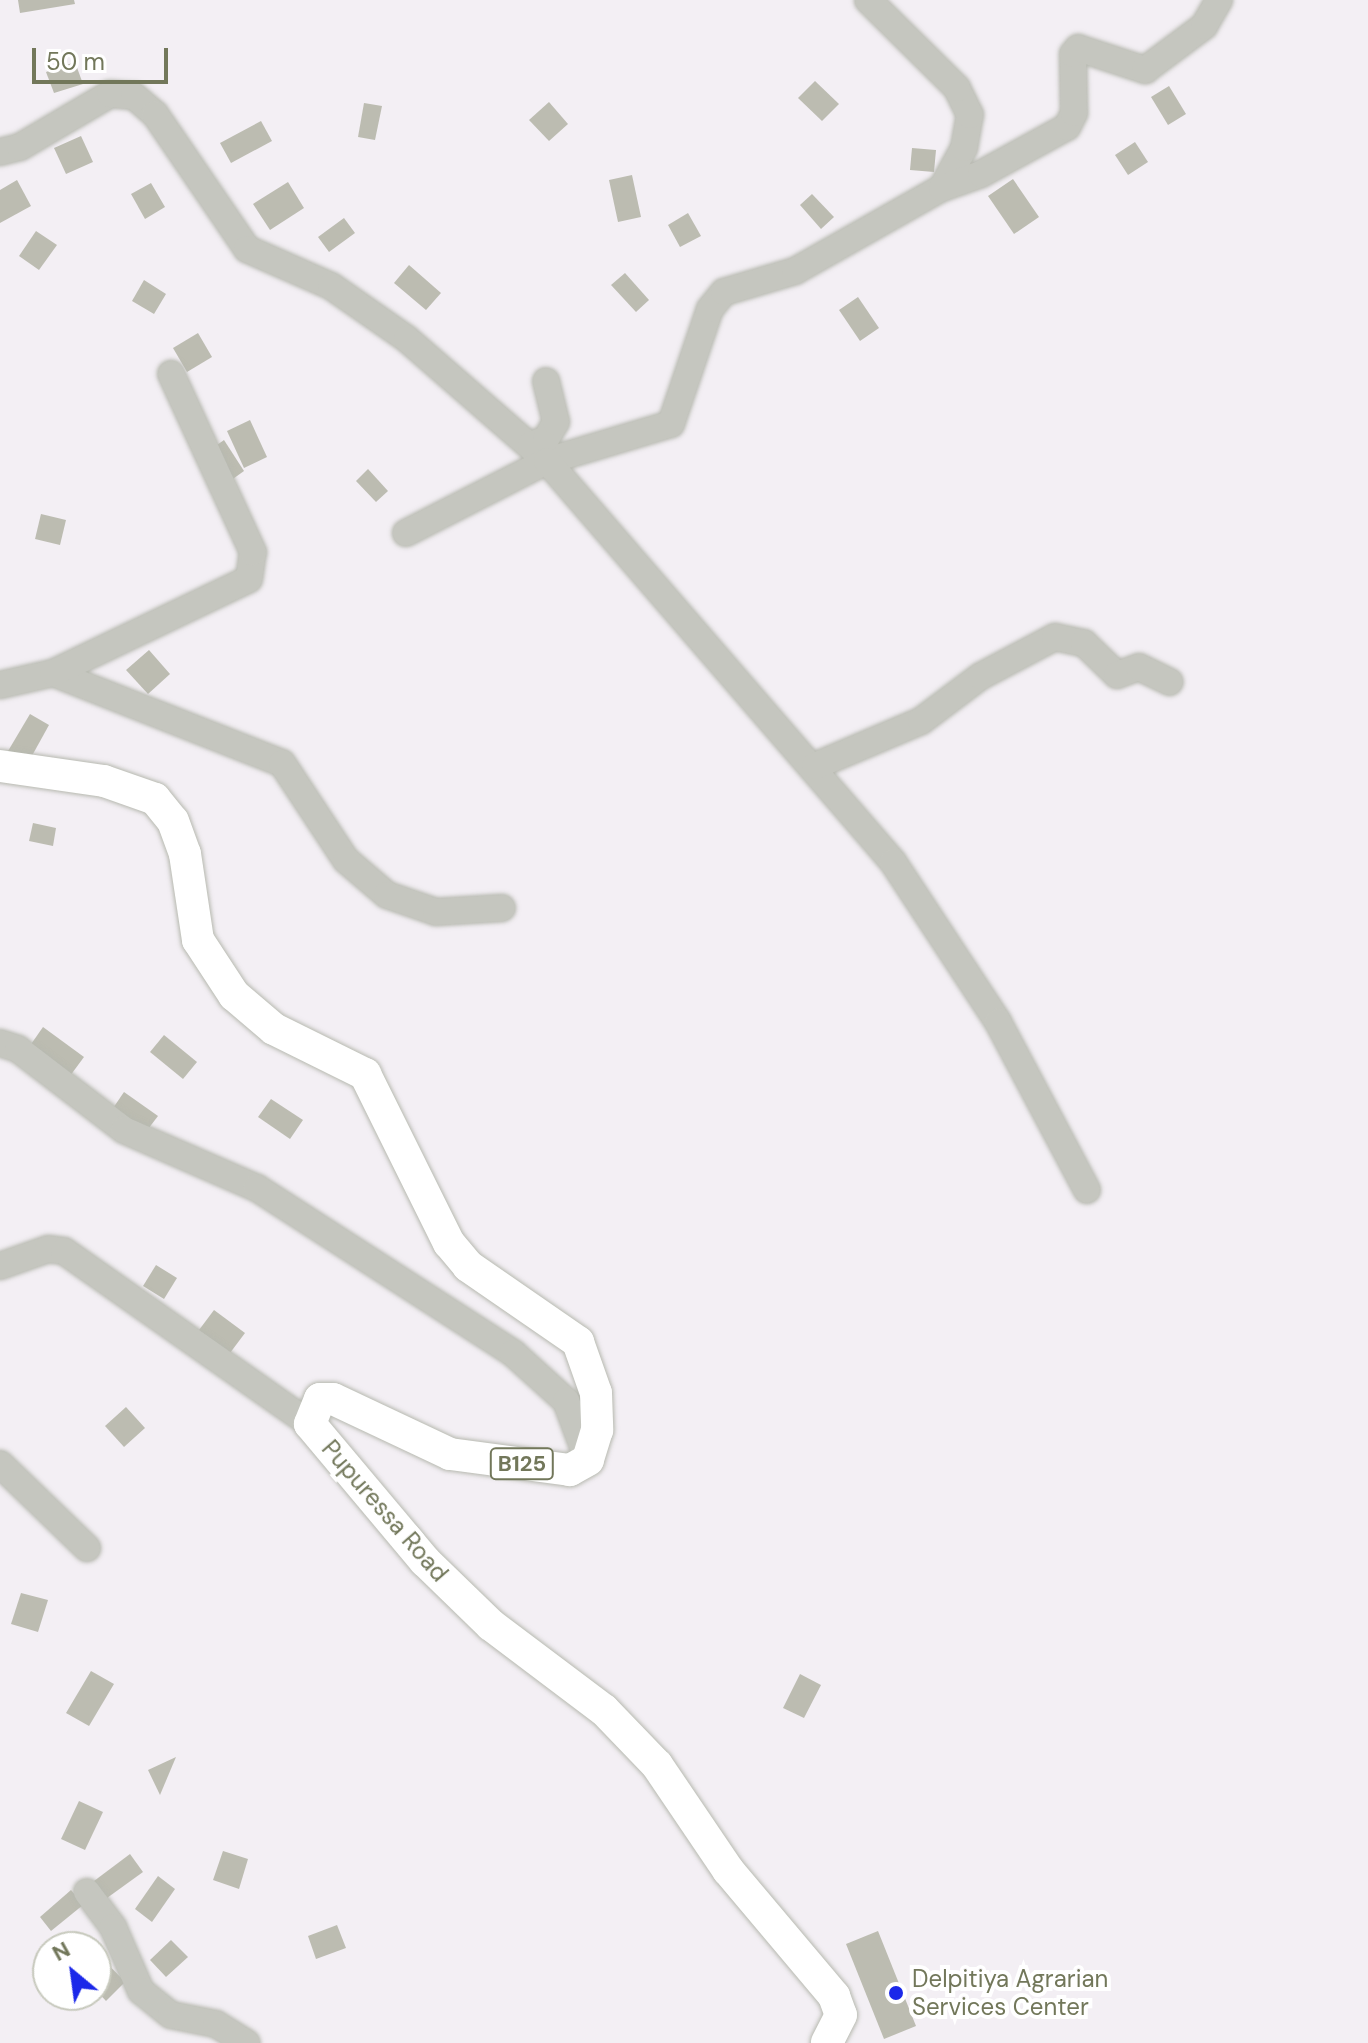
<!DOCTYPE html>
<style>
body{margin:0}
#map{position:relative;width:1368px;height:2043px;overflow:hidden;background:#f3eff4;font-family:"DM Sans",sans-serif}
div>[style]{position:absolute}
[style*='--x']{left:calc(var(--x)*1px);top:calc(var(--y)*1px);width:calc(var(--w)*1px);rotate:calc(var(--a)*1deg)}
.building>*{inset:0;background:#bcbcb1}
.roads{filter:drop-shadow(0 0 2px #b7b9b0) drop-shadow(0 0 2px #b7b9b0)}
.minor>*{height:26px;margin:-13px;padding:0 13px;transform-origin:13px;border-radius:13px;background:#c5c6bf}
.major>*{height:32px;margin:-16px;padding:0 16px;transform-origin:16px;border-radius:16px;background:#fff}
.dots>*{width:22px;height:22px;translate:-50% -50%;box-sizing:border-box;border:4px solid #fff;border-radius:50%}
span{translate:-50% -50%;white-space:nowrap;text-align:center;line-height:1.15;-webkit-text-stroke:8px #fff;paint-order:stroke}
.shield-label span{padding:2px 6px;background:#fff;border:2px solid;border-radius:6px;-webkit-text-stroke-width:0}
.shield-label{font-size:22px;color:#72775a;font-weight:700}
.street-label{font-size:24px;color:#72775a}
.poi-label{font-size:24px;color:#72775a}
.left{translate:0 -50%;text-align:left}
.north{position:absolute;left:32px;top:1931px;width:80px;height:80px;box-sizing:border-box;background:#fff;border:2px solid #c7c9bd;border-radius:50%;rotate:331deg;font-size:22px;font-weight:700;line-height:32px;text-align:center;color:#72775a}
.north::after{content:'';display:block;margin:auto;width:28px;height:36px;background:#1b28e9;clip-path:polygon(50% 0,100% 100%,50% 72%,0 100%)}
.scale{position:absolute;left:32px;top:48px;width:136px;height:36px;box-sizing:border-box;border:4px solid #72775a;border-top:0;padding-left:10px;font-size:24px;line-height:28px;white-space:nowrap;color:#72775a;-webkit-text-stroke:6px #fff;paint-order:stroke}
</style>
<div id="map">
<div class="building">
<i style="clip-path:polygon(18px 0,74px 0,75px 4px,20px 13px)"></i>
<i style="clip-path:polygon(75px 62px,83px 84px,54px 93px,46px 72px)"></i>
<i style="clip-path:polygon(815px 81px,839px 104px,822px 121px,798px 98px)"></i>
<i style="clip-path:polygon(1169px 86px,1186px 114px,1168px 125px,1151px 97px)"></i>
<i style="clip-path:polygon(549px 102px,568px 124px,549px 141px,529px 120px)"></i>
<i style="clip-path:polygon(364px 103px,382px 106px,375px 140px,358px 137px)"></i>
<i style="clip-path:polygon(261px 121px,272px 141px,231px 163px,220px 143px)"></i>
<i style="clip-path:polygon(81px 136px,93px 162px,66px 174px,54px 148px)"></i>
<i style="clip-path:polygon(1135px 142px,1148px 162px,1128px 175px,1115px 155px)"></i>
<i style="clip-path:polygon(912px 148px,936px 150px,934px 172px,910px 170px)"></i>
<i style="clip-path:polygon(632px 175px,641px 217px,618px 222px,609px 180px)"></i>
<i style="clip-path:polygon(1013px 179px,1039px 217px,1014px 234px,988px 196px)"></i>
<i style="clip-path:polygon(17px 180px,31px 206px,0 223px,0 190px)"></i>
<i style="clip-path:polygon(288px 182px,304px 208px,270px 230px,253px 204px)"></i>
<i style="clip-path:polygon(151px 183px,165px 207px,145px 219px,131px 194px)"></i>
<i style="clip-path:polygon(812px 194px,834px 217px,821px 229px,800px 205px)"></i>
<i style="clip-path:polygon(688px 213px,701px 236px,680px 247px,668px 225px)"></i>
<i style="clip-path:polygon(344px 218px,355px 233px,329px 252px,318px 237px)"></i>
<i style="clip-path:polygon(36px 231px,57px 245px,39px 270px,19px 256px)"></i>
<i style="clip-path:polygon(409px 265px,441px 293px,426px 310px,394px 283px)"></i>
<i style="clip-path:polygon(625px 273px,649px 300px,636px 312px,611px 285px)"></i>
<i style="clip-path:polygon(144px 280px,166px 294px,154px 314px,132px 301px)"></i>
<i style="clip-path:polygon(858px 297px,879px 328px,860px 341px,839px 310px)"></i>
<i style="clip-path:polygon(198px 333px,212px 357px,187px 372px,173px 348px)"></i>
<i style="clip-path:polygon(250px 420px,267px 457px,244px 468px,227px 431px)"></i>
<i style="clip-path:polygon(224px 440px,244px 471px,230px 481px,210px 450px)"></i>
<i style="clip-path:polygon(368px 469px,388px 491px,376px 502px,356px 481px)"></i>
<i style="clip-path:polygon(41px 514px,66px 520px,60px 545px,35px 539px)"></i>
<i style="clip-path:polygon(149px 650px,170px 674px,148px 694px,126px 670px)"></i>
<i style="clip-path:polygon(30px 714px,49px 725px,28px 763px,8px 751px)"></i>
<i style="clip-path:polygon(33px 823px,56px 828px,53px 846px,29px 841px)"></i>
<i style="clip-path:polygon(43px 1027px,84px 1057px,67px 1080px,27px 1050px)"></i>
<i style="clip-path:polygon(164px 1035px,197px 1062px,183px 1079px,150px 1052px)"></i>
<i style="clip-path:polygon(124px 1092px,158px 1116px,142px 1137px,109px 1114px)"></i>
<i style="clip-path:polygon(271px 1099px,303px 1120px,290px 1139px,258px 1117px)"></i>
<i style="clip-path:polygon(156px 1265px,177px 1278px,164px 1299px,143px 1286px)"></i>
<i style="clip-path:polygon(214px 1310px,245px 1333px,224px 1361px,193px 1338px)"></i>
<i style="clip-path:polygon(126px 1407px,145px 1428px,124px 1447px,105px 1426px)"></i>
<i style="clip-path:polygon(21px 1593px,48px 1600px,38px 1632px,11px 1624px)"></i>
<i style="clip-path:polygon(91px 1671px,114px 1684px,89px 1726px,66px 1713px)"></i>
<i style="clip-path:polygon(800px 1674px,821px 1685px,804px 1718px,783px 1708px)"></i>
<i style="clip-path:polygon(176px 1757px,160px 1795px,148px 1770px)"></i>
<i style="clip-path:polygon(79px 1801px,103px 1812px,85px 1850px,61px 1839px)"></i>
<i style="clip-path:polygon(223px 1851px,248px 1859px,239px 1889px,213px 1880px)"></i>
<i style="clip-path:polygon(130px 1854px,143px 1872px,107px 1898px,94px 1881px)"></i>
<i style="clip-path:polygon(158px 1876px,175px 1889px,152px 1922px,135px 1909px)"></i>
<i style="clip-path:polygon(71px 1890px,83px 1905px,51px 1931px,40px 1917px)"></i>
<i style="clip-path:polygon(337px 1925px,346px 1948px,316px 1959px,308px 1936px)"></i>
<i style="clip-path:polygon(878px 1931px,916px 2026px,884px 2039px,846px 1944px)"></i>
<i style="clip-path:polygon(77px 1932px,95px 1947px,64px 1947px)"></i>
<i style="clip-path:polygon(171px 1940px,188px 1957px,166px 1977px,150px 1960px)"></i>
<i style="clip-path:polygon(105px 1961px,125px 1982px,106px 2001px,96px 1990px,96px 1970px)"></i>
</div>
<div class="roads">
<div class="minor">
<i style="--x:0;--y:152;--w:21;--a:-14"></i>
<i style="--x:20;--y:147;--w:104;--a:-30.5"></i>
<i style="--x:110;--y:94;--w:24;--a:5"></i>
<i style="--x:134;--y:96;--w:28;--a:41"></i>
<i style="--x:155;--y:114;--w:163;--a:55.7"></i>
<i style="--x:247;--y:249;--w:92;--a:23.8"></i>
<i style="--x:331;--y:286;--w:93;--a:34.9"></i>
<i style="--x:407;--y:339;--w:186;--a:41.1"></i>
<i style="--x:547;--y:461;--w:129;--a:-16.6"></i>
<i style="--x:671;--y:424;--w:121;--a:-71.3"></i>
<i style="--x:710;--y:309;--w:22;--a:-51"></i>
<i style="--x:724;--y:292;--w:74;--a:-16.5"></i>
<i style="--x:795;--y:271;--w:169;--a:-29.5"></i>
<i style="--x:942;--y:188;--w:46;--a:-61.2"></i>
<i style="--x:964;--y:148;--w:34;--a:-80"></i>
<i style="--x:970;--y:115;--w:30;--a:-116"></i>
<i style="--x:957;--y:88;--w:125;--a:-135.3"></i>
<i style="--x:942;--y:188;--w:41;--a:-19.7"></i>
<i style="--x:981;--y:174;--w:98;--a:-28.7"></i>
<i style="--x:1067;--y:127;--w:16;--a:-63"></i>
<i style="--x:1074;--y:113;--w:59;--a:-91"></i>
<i style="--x:1073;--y:54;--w:8;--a:-50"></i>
<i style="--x:1078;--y:48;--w:71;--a:18.2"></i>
<i style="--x:1145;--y:70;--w:74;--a:-36.7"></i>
<i style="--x:1204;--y:26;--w:30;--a:-60"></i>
<i style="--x:531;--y:445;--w:16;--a:-22"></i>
<i style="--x:546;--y:439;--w:20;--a:-60"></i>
<i style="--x:556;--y:422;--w:42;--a:-103.7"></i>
<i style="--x:406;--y:533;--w:158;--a:-27.1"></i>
<i style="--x:547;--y:461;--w:530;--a:49.21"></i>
<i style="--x:893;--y:862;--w:191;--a:56.7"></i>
<i style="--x:998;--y:1022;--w:190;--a:62.1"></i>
<i style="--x:53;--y:673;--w:246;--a:21.5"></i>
<i style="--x:282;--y:763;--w:116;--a:56.6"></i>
<i style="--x:346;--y:860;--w:54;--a:40.5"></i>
<i style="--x:387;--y:895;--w:52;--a:19.1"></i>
<i style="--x:436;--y:912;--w:66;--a:-3.5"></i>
<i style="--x:0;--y:685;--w:54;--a:-12.8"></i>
<i style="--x:53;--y:673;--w:217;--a:-25.6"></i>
<i style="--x:249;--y:579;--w:27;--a:-82"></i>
<i style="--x:253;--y:552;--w:196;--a:-114.7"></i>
<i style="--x:815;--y:766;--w:115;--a:-23"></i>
<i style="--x:921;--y:721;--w:75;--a:-36.9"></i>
<i style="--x:981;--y:676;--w:84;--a:-27.8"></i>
<i style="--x:1055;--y:637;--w:30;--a:12"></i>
<i style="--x:1084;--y:643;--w:46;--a:44.1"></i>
<i style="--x:1117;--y:675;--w:23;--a:-20"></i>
<i style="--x:1139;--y:667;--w:34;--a:26"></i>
<i style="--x:0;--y:1043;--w:19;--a:18"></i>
<i style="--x:18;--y:1049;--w:133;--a:37.4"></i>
<i style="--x:124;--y:1130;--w:145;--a:23.6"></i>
<i style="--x:257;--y:1188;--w:305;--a:32.8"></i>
<i style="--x:513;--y:1353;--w:72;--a:42.2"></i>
<i style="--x:566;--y:1401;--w:63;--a:69.6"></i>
<i style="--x:0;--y:1266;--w:51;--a:-19.5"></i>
<i style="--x:48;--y:1249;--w:16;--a:7"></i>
<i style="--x:64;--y:1251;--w:301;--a:35.1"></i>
<i style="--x:0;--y:1464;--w:121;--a:44"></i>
<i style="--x:87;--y:1892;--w:44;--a:53.4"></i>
<i style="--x:113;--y:1927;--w:70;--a:66.4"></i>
<i style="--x:141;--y:1991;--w:38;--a:39"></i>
<i style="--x:171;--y:2015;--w:46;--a:11.3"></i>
<i style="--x:216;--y:2024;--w:36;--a:32"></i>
</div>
<div class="major">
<i style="--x:0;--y:766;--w:105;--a:8.2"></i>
<i style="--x:104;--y:781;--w:54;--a:19.4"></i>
<i style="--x:155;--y:799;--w:28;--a:51"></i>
<i style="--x:173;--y:821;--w:35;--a:70"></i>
<i style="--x:185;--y:854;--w:87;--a:81.4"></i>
<i style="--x:198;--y:940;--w:66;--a:56.8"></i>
<i style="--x:234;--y:995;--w:52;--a:40.4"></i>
<i style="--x:274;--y:1029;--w:102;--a:26.3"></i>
<i style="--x:365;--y:1074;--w:189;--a:63.6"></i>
<i style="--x:449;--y:1243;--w:30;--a:50"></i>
<i style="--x:468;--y:1266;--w:134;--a:34.6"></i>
<i style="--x:578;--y:1342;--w:54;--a:70.6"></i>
<i style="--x:596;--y:1393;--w:37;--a:88"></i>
<i style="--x:597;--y:1430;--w:31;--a:107"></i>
<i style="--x:588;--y:1460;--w:21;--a:151"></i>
<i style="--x:570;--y:1470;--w:121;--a:-172.4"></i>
<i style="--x:450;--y:1454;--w:129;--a:-154.8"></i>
<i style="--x:333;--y:1399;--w:13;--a:180"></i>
<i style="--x:320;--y:1399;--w:27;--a:112"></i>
<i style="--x:310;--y:1424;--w:179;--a:50"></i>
<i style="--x:425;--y:1561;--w:92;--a:44.1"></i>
<i style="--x:491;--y:1625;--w:141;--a:37"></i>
<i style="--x:604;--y:1710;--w:76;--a:46.1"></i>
<i style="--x:657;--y:1765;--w:127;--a:55.9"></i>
<i style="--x:728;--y:1870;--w:165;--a:49.9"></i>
<i style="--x:834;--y:1996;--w:20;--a:70"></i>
<i style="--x:841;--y:2015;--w:31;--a:117"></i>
</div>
</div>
<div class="dots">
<i style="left:896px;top:1993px;background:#1b28e9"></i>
</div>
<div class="shield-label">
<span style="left:522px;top:1464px">B125</span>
</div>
<div class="street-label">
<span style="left:385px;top:1511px;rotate:49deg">Pupuressa Road</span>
</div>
<div class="poi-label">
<span class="left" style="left:912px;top:1993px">Delpitiya Agrarian<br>Services Center</span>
</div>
<div class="north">N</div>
<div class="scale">50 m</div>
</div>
